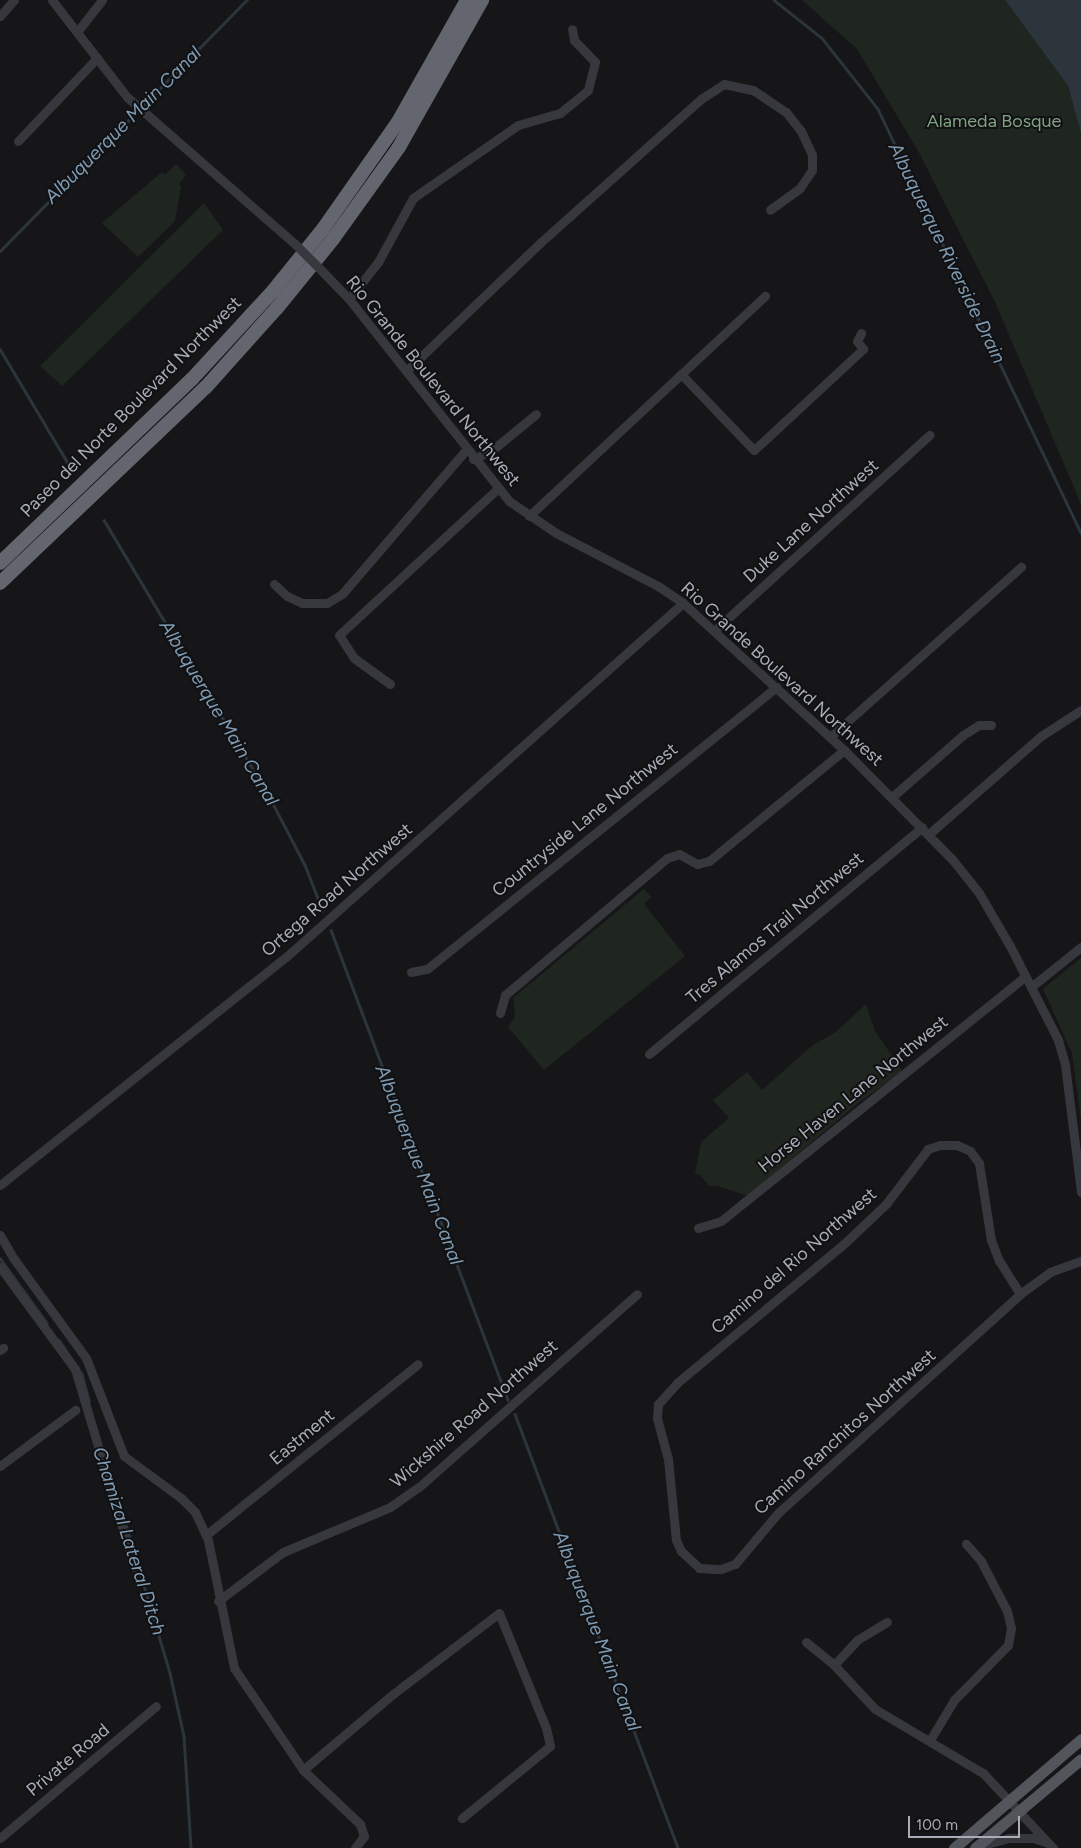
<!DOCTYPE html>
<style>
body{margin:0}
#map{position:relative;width:1081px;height:1848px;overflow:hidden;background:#161618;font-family:Figtree,sans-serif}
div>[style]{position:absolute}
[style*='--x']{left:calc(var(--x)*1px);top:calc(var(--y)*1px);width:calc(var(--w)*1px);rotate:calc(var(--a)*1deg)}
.green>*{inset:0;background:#1e261f}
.water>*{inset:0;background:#2c353c}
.stream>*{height:2.5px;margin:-1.25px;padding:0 1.25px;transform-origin:1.25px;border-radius:1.25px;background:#2c353c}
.minor>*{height:9px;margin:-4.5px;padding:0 4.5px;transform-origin:4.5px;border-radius:4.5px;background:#37383d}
.major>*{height:11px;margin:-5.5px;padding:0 5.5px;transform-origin:5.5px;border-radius:5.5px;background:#53555c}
.highway>*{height:14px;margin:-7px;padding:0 7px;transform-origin:7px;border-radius:7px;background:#63666e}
.minor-bridge>*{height:9px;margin:-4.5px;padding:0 4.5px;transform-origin:4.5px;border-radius:4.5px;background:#37383d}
span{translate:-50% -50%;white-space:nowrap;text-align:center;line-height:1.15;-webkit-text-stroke:4px #111113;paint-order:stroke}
.park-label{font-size:18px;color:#7fa381}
.street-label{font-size:18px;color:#a8adb8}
.water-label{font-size:19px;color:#7f9bb3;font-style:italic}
.scale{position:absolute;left:908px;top:1816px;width:112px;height:22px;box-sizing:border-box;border:2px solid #a8adb8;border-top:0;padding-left:6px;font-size:15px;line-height:18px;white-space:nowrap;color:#a8adb8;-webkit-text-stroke:4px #111113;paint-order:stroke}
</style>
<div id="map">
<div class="green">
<i style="clip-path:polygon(802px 0,1005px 0,1068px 86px,1081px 133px,1081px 504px,995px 302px,917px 149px,857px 49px)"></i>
<i style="clip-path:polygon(176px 164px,186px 175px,179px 184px,181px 187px,175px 221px,138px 257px,102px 223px,162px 172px,165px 175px)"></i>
<i style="clip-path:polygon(204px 203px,223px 230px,62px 386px,40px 366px)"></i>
<i style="clip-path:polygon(644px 889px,651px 897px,644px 904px,685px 956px,544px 1070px,508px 1027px,515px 1017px,513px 998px)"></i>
<i style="clip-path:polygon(1081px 958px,1081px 1121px,1072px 1053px,1043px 989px)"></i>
<i style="clip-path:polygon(866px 1004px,875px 1031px,903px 1072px,859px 1102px,748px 1196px,718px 1186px,709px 1186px,700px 1175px,695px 1174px,701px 1142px,729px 1118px,713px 1100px,747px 1072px,762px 1090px,813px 1045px,836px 1032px)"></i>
</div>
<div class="water">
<i style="clip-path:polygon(1005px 0,1081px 0,1081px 133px,1068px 86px)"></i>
</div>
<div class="stream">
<i style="--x:774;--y:0;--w:61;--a:38.4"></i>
<i style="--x:822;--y:38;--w:90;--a:51.7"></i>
<i style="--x:878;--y:109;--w:470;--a:64.4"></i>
<i style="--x:0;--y:251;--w:352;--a:-45.5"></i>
<i style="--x:0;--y:349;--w:133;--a:59.2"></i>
<i style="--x:104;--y:520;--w:322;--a:59.1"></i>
<i style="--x:269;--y:796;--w:78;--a:62.4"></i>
<i style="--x:305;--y:865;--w:49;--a:68.6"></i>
<i style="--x:331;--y:930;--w:502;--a:69.36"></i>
<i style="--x:0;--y:1258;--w:80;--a:54.1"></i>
<i style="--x:59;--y:1340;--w:41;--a:55.9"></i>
<i style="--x:82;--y:1374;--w:28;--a:75"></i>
<i style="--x:515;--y:1414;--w:464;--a:69.4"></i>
<i style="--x:125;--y:1521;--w:159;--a:73.5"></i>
<i style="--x:170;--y:1673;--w:65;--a:77.5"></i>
<i style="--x:184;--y:1736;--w:112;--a:86.4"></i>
</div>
<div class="minor">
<i style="--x:52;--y:0;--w:123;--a:52.3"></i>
<i style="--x:127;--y:97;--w:225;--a:41.2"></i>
<i style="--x:0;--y:16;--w:21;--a:-49"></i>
<i style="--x:77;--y:32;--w:41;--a:-52"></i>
<i style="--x:18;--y:141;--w:115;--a:-46.4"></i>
<i style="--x:321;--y:270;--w:40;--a:46"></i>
<i style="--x:349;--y:299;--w:258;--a:51.6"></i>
<i style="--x:509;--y:501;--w:57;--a:34.2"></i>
<i style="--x:556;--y:533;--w:115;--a:27.5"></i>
<i style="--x:658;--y:586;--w:30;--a:34"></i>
<i style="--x:683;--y:603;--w:218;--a:42.4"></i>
<i style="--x:844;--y:750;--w:153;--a:45.3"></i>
<i style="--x:952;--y:859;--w:43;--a:51.5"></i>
<i style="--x:979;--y:893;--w:61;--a:59.7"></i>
<i style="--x:1010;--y:946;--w:106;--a:62.9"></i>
<i style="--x:1058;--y:1040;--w:26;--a:74"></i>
<i style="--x:1065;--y:1065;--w:128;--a:82.8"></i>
<i style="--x:349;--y:299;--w:47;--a:-51.9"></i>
<i style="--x:378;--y:262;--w:73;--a:-61.3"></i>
<i style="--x:413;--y:198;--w:128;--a:-34.8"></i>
<i style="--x:518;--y:125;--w:44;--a:-15.9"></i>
<i style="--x:560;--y:113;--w:36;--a:-39"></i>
<i style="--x:588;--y:90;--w:29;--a:-76"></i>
<i style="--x:595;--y:62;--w:30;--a:-134"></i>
<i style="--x:574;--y:40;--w:11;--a:-100"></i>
<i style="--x:406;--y:371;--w:187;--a:-43.7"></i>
<i style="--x:541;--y:242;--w:215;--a:-41.8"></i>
<i style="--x:701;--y:99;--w:27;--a:-33"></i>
<i style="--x:724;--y:84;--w:30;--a:12"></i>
<i style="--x:753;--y:90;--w:40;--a:34"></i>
<i style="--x:786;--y:112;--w:24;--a:52"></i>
<i style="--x:801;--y:131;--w:26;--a:65"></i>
<i style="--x:812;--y:155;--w:15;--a:90"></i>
<i style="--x:812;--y:170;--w:22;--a:124"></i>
<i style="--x:800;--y:188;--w:37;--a:144"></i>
<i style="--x:681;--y:374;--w:105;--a:46.2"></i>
<i style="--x:754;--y:450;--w:149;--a:-42.8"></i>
<i style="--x:863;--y:349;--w:10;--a:-127"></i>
<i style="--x:857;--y:341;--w:9;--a:-63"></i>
<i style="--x:473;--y:459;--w:20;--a:-24"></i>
<i style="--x:491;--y:451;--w:58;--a:-39.4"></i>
<i style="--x:529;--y:516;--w:323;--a:-43"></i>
<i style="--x:274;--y:584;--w:18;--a:43"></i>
<i style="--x:287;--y:596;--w:17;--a:25"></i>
<i style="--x:302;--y:603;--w:25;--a:0"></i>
<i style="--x:327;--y:603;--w:17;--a:-31"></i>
<i style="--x:342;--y:594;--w:190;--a:-49.3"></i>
<i style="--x:715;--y:630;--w:290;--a:-42.3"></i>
<i style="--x:390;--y:684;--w:44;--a:-144.2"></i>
<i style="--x:354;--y:658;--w:27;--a:-123"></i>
<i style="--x:339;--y:635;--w:215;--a:-42.7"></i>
<i style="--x:830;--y:737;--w:256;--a:-41.7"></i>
<i style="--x:892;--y:797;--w:94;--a:-41.1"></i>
<i style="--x:963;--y:735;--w:19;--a:-32"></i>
<i style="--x:979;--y:725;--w:12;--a:0"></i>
<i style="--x:929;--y:834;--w:149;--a:-41.2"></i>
<i style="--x:1041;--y:736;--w:48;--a:-33"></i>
<i style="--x:411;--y:972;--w:16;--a:-11"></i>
<i style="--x:427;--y:969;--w:449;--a:-38.9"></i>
<i style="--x:1031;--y:987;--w:64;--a:-38.7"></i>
<i style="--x:500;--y:1013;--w:19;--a:-74"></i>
<i style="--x:505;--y:995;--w:212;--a:-40.2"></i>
<i style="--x:667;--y:858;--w:13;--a:-18"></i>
<i style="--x:679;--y:854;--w:21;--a:29"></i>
<i style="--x:697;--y:864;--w:12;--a:-14"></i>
<i style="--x:709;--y:861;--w:175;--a:-39.4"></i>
<i style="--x:649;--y:1054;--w:355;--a:-39.7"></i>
<i style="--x:0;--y:1185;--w:366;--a:-38.6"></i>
<i style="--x:286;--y:957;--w:532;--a:-41.72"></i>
<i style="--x:698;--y:1228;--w:24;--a:-17"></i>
<i style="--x:721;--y:1221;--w:390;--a:-38.8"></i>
<i style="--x:0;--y:1235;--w:28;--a:60"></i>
<i style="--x:14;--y:1259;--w:122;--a:54"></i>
<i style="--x:86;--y:1358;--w:105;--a:68.8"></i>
<i style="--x:124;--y:1456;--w:71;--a:36.4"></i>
<i style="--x:181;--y:1498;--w:20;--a:45"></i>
<i style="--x:195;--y:1512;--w:31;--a:65"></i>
<i style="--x:208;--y:1540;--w:131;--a:78.5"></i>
<i style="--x:234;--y:1668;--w:123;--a:55.9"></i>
<i style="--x:303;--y:1770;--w:79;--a:43.5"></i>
<i style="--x:360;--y:1824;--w:13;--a:72"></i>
<i style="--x:364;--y:1836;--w:15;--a:127"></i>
<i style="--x:0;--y:1267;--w:127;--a:53.7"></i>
<i style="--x:75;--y:1369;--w:207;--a:73.4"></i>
<i style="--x:1020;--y:1294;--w:39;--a:-122"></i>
<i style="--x:999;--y:1261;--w:22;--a:-111"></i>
<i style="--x:991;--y:1240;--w:78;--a:-98.9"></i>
<i style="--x:979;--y:1163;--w:15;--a:-127"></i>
<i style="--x:970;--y:1151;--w:14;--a:-155"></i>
<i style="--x:957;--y:1145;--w:17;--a:180"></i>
<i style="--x:940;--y:1145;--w:13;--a:162"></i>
<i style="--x:928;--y:1149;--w:69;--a:127.4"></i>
<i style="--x:886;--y:1204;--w:55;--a:136.5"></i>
<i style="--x:846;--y:1242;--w:219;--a:140.2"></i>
<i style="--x:678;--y:1382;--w:30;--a:132"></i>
<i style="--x:658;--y:1404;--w:14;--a:94"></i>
<i style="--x:657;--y:1418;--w:42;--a:75"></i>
<i style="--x:668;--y:1459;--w:81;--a:84.4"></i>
<i style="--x:676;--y:1540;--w:12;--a:66"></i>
<i style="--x:681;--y:1551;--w:25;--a:43"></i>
<i style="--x:699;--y:1568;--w:22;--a:3"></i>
<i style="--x:721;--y:1569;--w:15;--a:-20"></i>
<i style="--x:735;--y:1564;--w:67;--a:-49.9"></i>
<i style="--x:778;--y:1513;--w:326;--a:-42.1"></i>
<i style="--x:1020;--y:1294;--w:37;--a:-36"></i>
<i style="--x:1050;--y:1272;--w:33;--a:-20"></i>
<i style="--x:0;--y:1350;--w:4;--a:-34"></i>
<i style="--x:0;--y:1466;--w:94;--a:-36.7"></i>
<i style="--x:206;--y:1535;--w:272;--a:-38.9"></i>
<i style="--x:218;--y:1601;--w:81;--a:-37"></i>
<i style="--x:283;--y:1552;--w:116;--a:-22.8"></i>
<i style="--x:390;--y:1507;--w:35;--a:-35"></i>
<i style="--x:419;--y:1487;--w:291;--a:-41.5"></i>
<i style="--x:806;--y:1642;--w:36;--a:39"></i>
<i style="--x:834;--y:1665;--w:60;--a:47"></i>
<i style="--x:875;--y:1709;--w:126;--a:30.7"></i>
<i style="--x:983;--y:1773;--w:103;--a:47"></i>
<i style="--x:834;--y:1665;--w:34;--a:-47"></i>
<i style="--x:857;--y:1640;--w:35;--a:-31"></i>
<i style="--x:930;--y:1740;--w:47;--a:-59"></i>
<i style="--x:954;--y:1700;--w:77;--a:-45.5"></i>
<i style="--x:1008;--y:1645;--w:17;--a:-80"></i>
<i style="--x:1011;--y:1628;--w:17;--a:-103"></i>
<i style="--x:1007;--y:1611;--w:56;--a:-117.5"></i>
<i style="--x:981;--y:1561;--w:23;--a:-131"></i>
<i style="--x:303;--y:1770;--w:118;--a:-40.2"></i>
<i style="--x:393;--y:1694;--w:133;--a:-37.4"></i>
<i style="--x:499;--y:1613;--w:124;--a:67.8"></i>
<i style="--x:546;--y:1728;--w:18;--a:77"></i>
<i style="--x:550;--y:1746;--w:114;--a:140.7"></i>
<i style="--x:0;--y:1838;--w:204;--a:-40.2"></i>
<i style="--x:979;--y:1846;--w:31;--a:-15"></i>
<i style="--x:1009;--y:1838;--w:24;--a:0"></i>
<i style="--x:1033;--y:1838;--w:16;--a:18"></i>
</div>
<div class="major">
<i style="--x:954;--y:1848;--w:167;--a:-40.6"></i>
<i style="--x:975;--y:1848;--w:138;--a:-40"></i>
</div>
<div class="highway">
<i style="--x:0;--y:563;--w:266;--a:-43.8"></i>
<i style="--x:192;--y:379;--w:120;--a:-47.4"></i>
<i style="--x:273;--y:291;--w:80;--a:-51.1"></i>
<i style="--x:323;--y:229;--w:131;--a:-55"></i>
<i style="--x:398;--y:122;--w:140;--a:-60.5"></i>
<i style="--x:0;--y:583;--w:284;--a:-43.6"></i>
<i style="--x:206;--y:387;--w:106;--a:-48.1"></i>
<i style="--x:277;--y:308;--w:89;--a:-50.9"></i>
<i style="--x:333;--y:239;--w:113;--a:-54.3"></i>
<i style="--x:399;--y:147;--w:169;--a:-60.5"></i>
</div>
<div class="minor-bridge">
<i style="--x:296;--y:245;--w:35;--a:45"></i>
</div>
<div class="park-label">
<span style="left:994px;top:121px">Alameda Bosque</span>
</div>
<div class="street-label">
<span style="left:433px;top:381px;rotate:51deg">Rio Grande Boulevard Northwest</span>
<span style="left:131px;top:407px;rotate:-45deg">Paseo del Norte Boulevard Northwest</span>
<span style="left:811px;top:521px;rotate:-42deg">Duke Lane Northwest</span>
<span style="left:782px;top:674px;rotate:42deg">Rio Grande Boulevard Northwest</span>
<span style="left:585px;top:820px;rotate:-39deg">Countryside Lane Northwest</span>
<span style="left:337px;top:890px;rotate:-41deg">Ortega Road Northwest</span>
<span style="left:775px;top:928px;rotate:-40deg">Tres Alamos Trail Northwest</span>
<span style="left:853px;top:1094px;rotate:-39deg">Horse Haven Lane Northwest</span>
<span style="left:794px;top:1261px;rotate:-41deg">Camino del Rio Northwest</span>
<span style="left:474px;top:1414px;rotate:-41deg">Wickshire Road Northwest</span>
<span style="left:845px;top:1432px;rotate:-42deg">Camino Ranchitos Northwest</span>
<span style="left:302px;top:1437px;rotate:-39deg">Eastment</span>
<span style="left:68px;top:1760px;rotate:-40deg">Private Road</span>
</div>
<div class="water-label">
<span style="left:123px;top:125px;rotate:-45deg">Albuquerque Main Canal</span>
<span style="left:947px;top:253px;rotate:64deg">Albuquerque Riverside Drain</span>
<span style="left:219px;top:713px;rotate:59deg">Albuquerque Main Canal</span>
<span style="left:419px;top:1165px;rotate:69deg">Albuquerque Main Canal</span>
<span style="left:129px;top:1541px;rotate:72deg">Chamizal Lateral Ditch</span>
<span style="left:597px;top:1631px;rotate:69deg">Albuquerque Main Canal</span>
</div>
<div class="scale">100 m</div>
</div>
